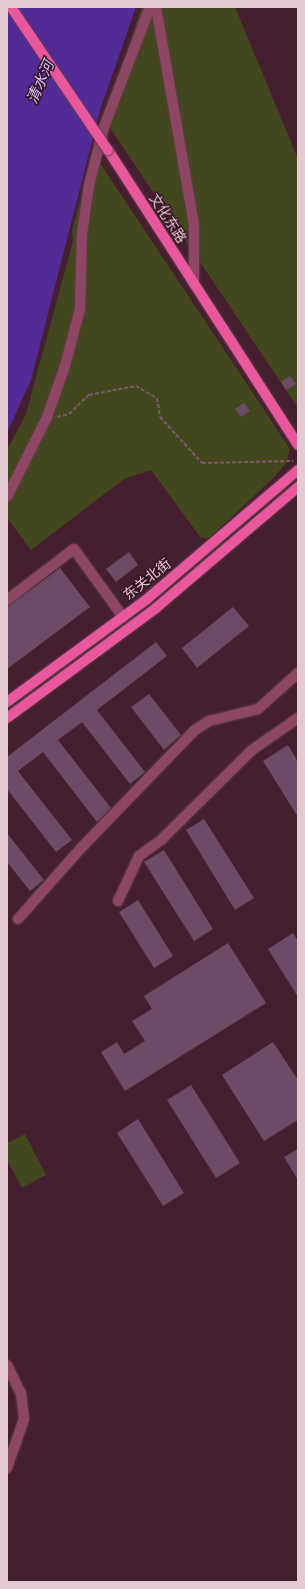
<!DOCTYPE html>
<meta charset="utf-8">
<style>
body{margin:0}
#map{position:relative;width:305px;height:1589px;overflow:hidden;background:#451f2f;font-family:Ubuntu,"Noto Sans SC",sans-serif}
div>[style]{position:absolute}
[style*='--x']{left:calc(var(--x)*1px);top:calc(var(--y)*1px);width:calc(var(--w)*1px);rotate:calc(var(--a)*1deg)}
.green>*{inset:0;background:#43471d}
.water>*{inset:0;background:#522b97}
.building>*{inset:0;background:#6d4a66}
.path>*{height:2px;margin-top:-1px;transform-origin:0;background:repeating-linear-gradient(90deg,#7a5866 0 4px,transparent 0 6px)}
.roads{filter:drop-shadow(0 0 1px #623e4d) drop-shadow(0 0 1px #623e4d)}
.minor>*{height:10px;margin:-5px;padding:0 5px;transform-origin:5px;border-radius:5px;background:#8d4765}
.major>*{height:10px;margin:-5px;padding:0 5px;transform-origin:5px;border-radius:5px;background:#e9579c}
.bridges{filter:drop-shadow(0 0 1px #623e4d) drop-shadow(0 0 1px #623e4d)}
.major-bridge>*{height:10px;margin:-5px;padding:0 5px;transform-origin:5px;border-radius:5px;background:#e9579c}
span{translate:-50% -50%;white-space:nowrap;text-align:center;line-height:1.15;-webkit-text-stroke:3px #3a1525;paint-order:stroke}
.street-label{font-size:14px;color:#e4cad3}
.water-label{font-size:15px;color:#cec2fa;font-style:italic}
.frame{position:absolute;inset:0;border:8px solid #e4cad3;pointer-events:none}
</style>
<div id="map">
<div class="green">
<i style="clip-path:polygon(142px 7px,235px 7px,298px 159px,298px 408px,104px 119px)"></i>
<i style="clip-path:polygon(94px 154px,290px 449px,286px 463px,275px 476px,209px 538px,201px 538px,151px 470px,124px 479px,31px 550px,7px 518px,7px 450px,26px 414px,73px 241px,72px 230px)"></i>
<i style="clip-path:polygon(25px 1134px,46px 1175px,22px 1188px,7px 1160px,7px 1143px)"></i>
</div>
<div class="water">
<i style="clip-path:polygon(7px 7px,136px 7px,100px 110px,31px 380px,7px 433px)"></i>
</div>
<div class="building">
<i style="clip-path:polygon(290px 376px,296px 384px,286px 390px,281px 382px)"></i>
<i style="clip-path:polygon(244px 403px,250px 411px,241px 417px,235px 409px)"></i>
<i style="clip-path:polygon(129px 552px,138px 565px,116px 582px,106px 569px)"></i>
<i style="clip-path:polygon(60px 568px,90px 607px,7px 669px,7px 607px)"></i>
<i style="clip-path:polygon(233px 607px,249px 626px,197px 668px,182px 648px)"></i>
<i style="clip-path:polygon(156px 642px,167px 656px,97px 710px,145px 772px,130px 784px,82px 722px,58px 740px,111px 808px,97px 822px,43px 752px,18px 771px,72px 840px,56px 852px,7px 789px,7px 757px)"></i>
<i style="clip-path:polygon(149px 694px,181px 735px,164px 750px,131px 707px)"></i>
<i style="clip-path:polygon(288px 745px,298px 762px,298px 817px,263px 761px)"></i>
<i style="clip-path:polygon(204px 819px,254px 898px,235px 910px,186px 830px)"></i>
<i style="clip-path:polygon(7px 833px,44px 880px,30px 891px,7px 862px)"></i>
<i style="clip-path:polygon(164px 850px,213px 929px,194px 941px,144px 862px)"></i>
<i style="clip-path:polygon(138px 900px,173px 956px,154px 968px,119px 912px)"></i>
<i style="clip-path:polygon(293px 933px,298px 941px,298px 997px,268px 949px)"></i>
<i style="clip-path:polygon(228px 943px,266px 1003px,125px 1091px,101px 1052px,117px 1042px,124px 1054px,145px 1041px,132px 1021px,152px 1009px,144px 996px)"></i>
<i style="clip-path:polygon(273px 1042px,298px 1080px,298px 1120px,264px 1141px,222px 1075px)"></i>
<i style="clip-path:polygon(191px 1085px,240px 1163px,216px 1178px,167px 1100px)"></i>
<i style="clip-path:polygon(138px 1119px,184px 1193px,163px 1206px,117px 1133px)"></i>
<i style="clip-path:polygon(298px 1149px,298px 1180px,284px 1157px)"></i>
</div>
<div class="path">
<i style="--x:57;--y:417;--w:12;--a:-14"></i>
<i style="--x:69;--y:414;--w:28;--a:-44"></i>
<i style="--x:89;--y:395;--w:48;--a:-10.8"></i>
<i style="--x:136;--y:386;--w:24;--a:30"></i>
<i style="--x:157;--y:398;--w:19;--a:81"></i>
<i style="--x:160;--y:417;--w:62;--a:47.6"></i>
<i style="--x:202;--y:463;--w:91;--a:-1.3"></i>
</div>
<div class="roads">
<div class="minor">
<i style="--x:156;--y:7;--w:221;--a:80.1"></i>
<i style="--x:194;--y:225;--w:59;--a:90"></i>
<i style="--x:7;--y:497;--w:89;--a:-63.4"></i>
<i style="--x:47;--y:417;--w:54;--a:-70.6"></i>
<i style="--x:65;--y:366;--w:59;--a:-75.3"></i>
<i style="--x:80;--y:309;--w:75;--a:-88.5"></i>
<i style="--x:82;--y:234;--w:49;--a:-81.9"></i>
<i style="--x:89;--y:185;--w:60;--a:-75.5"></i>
<i style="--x:104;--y:127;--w:129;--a:-69"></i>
<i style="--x:7;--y:600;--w:84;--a:-37.3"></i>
<i style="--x:74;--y:549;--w:84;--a:54.2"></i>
<i style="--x:118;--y:901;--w:50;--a:-65"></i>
<i style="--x:139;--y:856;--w:29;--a:-36"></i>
<i style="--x:162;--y:839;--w:127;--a:-44.7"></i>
<i style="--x:252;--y:750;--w:56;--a:-34.8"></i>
<i style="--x:18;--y:919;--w:96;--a:-48.4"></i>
<i style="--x:82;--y:847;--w:163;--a:-46"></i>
<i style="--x:195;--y:730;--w:17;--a:-33"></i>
<i style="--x:209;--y:721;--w:50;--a:-13.8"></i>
<i style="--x:258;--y:709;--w:54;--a:-42"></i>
<i style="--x:7;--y:1365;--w:32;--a:64"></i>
<i style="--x:21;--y:1394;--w:25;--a:83"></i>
<i style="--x:24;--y:1419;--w:52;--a:109.1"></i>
</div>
<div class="major">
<i style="--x:108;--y:150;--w:351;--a:57.2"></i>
<i style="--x:7;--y:702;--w:174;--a:-36.3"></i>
<i style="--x:147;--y:599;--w:199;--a:-40.5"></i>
<i style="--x:7;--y:718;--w:185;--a:-36.4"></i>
<i style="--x:156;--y:608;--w:187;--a:-40.4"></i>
</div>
</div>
<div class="bridges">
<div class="major-bridge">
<i style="--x:11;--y:7;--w:173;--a:55.9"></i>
</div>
</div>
<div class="street-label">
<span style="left:168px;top:218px;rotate:57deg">文化东路</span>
<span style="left:147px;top:579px;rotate:-39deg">东关北街</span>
</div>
<div class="water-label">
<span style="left:40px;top:82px;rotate:-66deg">清水河</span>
</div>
<div class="frame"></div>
</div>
